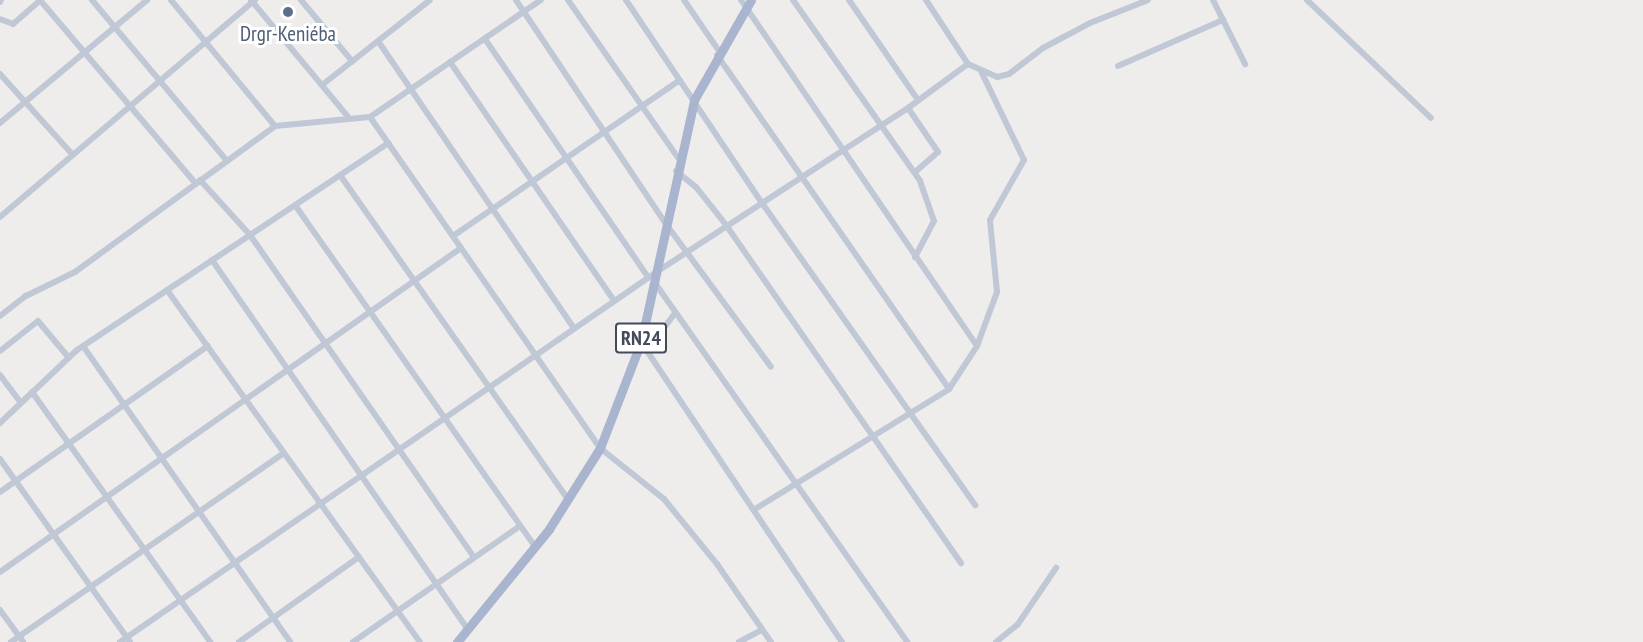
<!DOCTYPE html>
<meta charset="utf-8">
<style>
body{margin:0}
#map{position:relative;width:1643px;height:642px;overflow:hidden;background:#efedec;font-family:"PT Sans Narrow",sans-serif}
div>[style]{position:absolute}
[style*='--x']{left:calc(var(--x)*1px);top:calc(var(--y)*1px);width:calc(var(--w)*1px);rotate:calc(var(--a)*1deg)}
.minor>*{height:6px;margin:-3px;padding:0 3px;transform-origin:3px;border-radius:3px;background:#c1c8d5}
.primary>*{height:9px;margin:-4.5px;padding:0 4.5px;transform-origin:4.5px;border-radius:4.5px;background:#a9b4ce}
.dots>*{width:16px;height:16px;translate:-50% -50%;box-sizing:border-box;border:3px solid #fff;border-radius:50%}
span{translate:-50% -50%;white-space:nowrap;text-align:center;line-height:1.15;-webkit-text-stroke:6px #fff;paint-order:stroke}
.shield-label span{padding:2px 4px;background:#fff;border:2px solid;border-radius:4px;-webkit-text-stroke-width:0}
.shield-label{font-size:20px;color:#434b5b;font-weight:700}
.service-label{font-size:21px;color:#4e5e75}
</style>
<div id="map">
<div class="minor">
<i style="--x:40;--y:0;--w:241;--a:49.7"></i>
<i style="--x:92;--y:0;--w:210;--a:50"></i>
<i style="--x:171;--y:0;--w:163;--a:50.5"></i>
<i style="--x:251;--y:0;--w:152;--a:50.3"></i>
<i style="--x:301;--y:0;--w:80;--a:50.1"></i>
<i style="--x:516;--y:0;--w:270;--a:56.2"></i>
<i style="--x:666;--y:224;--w:177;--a:53.7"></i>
<i style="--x:568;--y:0;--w:194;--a:55.1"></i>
<i style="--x:626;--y:0;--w:244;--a:56.2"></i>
<i style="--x:762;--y:203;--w:370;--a:54.8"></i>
<i style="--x:684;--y:0;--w:62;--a:55.5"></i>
<i style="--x:741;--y:0;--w:419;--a:55.7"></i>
<i style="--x:793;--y:0;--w:221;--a:54.9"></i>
<i style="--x:920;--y:181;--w:42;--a:70.7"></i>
<i style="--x:934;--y:221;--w:41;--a:117.8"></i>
<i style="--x:849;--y:0;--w:121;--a:55.4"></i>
<i style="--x:926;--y:0;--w:77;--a:56.7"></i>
<i style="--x:968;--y:64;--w:32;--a:24"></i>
<i style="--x:997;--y:77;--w:12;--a:-14"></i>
<i style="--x:1009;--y:74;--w:43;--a:-37.4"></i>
<i style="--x:1043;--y:48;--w:53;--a:-28"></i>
<i style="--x:1090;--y:23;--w:62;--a:-21.6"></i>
<i style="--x:1213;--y:0;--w:72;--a:63.4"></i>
<i style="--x:1307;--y:0;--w:171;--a:43.6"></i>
<i style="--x:0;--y:2;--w:2;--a:-63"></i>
<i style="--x:0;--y:19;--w:14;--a:21"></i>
<i style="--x:13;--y:24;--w:37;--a:-41"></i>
<i style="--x:485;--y:39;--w:288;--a:55.6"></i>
<i style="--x:378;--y:41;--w:348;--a:55.7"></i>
<i style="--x:717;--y:55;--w:407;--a:55.2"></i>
<i style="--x:450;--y:62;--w:290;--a:55.5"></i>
<i style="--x:1118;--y:66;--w:115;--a:-23.7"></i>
<i style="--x:0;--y:74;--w:109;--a:48"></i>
<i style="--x:322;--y:85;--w:137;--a:-38.2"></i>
<i style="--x:908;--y:108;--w:53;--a:55.7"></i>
<i style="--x:938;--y:152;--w:30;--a:139"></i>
<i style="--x:370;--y:117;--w:403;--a:55.2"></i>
<i style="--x:600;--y:448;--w:82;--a:38.6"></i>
<i style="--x:664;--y:499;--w:84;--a:50.8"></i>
<i style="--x:717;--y:564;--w:95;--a:55.3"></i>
<i style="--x:0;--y:123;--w:192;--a:-39.9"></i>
<i style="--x:676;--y:171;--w:26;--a:39"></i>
<i style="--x:696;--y:187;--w:48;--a:51.7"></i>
<i style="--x:726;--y:225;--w:412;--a:55.2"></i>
<i style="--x:340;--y:175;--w:397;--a:54.9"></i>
<i style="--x:200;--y:180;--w:74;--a:47.7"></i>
<i style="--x:250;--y:235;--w:392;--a:55.2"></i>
<i style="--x:295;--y:205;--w:417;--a:54.9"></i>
<i style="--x:0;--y:217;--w:335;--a:-40.4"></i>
<i style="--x:453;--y:236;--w:275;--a:-34.5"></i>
<i style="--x:212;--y:260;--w:450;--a:55.3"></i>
<i style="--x:655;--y:283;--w:439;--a:54.9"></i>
<i style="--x:167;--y:290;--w:433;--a:54.3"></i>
<i style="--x:0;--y:316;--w:33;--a:-38"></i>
<i style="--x:26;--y:296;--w:55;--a:-26.1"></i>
<i style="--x:75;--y:272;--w:248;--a:-36.1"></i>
<i style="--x:275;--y:126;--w:95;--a:-5.4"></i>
<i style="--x:370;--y:117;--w:207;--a:-34.4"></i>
<i style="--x:641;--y:342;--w:361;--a:56.2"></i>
<i style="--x:83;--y:346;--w:361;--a:55"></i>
<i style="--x:0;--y:351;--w:48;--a:-38.3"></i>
<i style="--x:38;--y:321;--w:48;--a:50"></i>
<i style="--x:647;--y:351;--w:47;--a:-53.6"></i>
<i style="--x:0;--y:375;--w:35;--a:53"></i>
<i style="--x:32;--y:392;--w:307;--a:54.5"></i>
<i style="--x:0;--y:423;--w:106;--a:-43.5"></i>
<i style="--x:77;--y:350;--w:374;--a:-33.6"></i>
<i style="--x:0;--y:459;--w:224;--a:54.6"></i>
<i style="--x:0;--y:492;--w:254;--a:-35.1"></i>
<i style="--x:755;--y:509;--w:228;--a:-31.7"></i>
<i style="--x:949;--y:389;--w:51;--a:-56.9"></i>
<i style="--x:977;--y:346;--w:58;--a:-69.7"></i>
<i style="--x:997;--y:292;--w:72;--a:-95.6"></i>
<i style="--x:990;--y:220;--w:69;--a:-60.5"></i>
<i style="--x:1024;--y:160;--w:97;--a:-115.8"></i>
<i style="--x:0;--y:572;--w:563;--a:-35.1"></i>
<i style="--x:0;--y:610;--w:39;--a:54"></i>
<i style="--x:11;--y:642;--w:332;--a:-34.7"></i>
<i style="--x:120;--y:642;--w:654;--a:-34.59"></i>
<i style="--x:658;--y:271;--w:298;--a:-33.1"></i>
<i style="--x:908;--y:108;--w:74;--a:-36.3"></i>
<i style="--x:239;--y:642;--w:147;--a:-35.3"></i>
<i style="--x:353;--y:642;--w:203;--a:-34.8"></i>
<i style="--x:739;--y:642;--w:26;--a:-28"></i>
<i style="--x:996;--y:642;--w:28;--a:-39"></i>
<i style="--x:1018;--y:624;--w:68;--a:-55.8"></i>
</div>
<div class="primary">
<i style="--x:457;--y:642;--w:146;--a:-50.8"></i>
<i style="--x:549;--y:529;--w:96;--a:-57.8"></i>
<i style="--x:600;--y:448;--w:114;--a:-68.9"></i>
<i style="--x:641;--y:342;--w:248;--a:-77.6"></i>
<i style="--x:694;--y:100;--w:115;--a:-60.3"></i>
</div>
<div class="dots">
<i style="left:288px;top:12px;background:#5c6f8a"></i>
</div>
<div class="shield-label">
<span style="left:641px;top:338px">RN24</span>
</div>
<div class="service-label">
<span style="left:288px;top:34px">Drgr-Keniéba</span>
</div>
</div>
